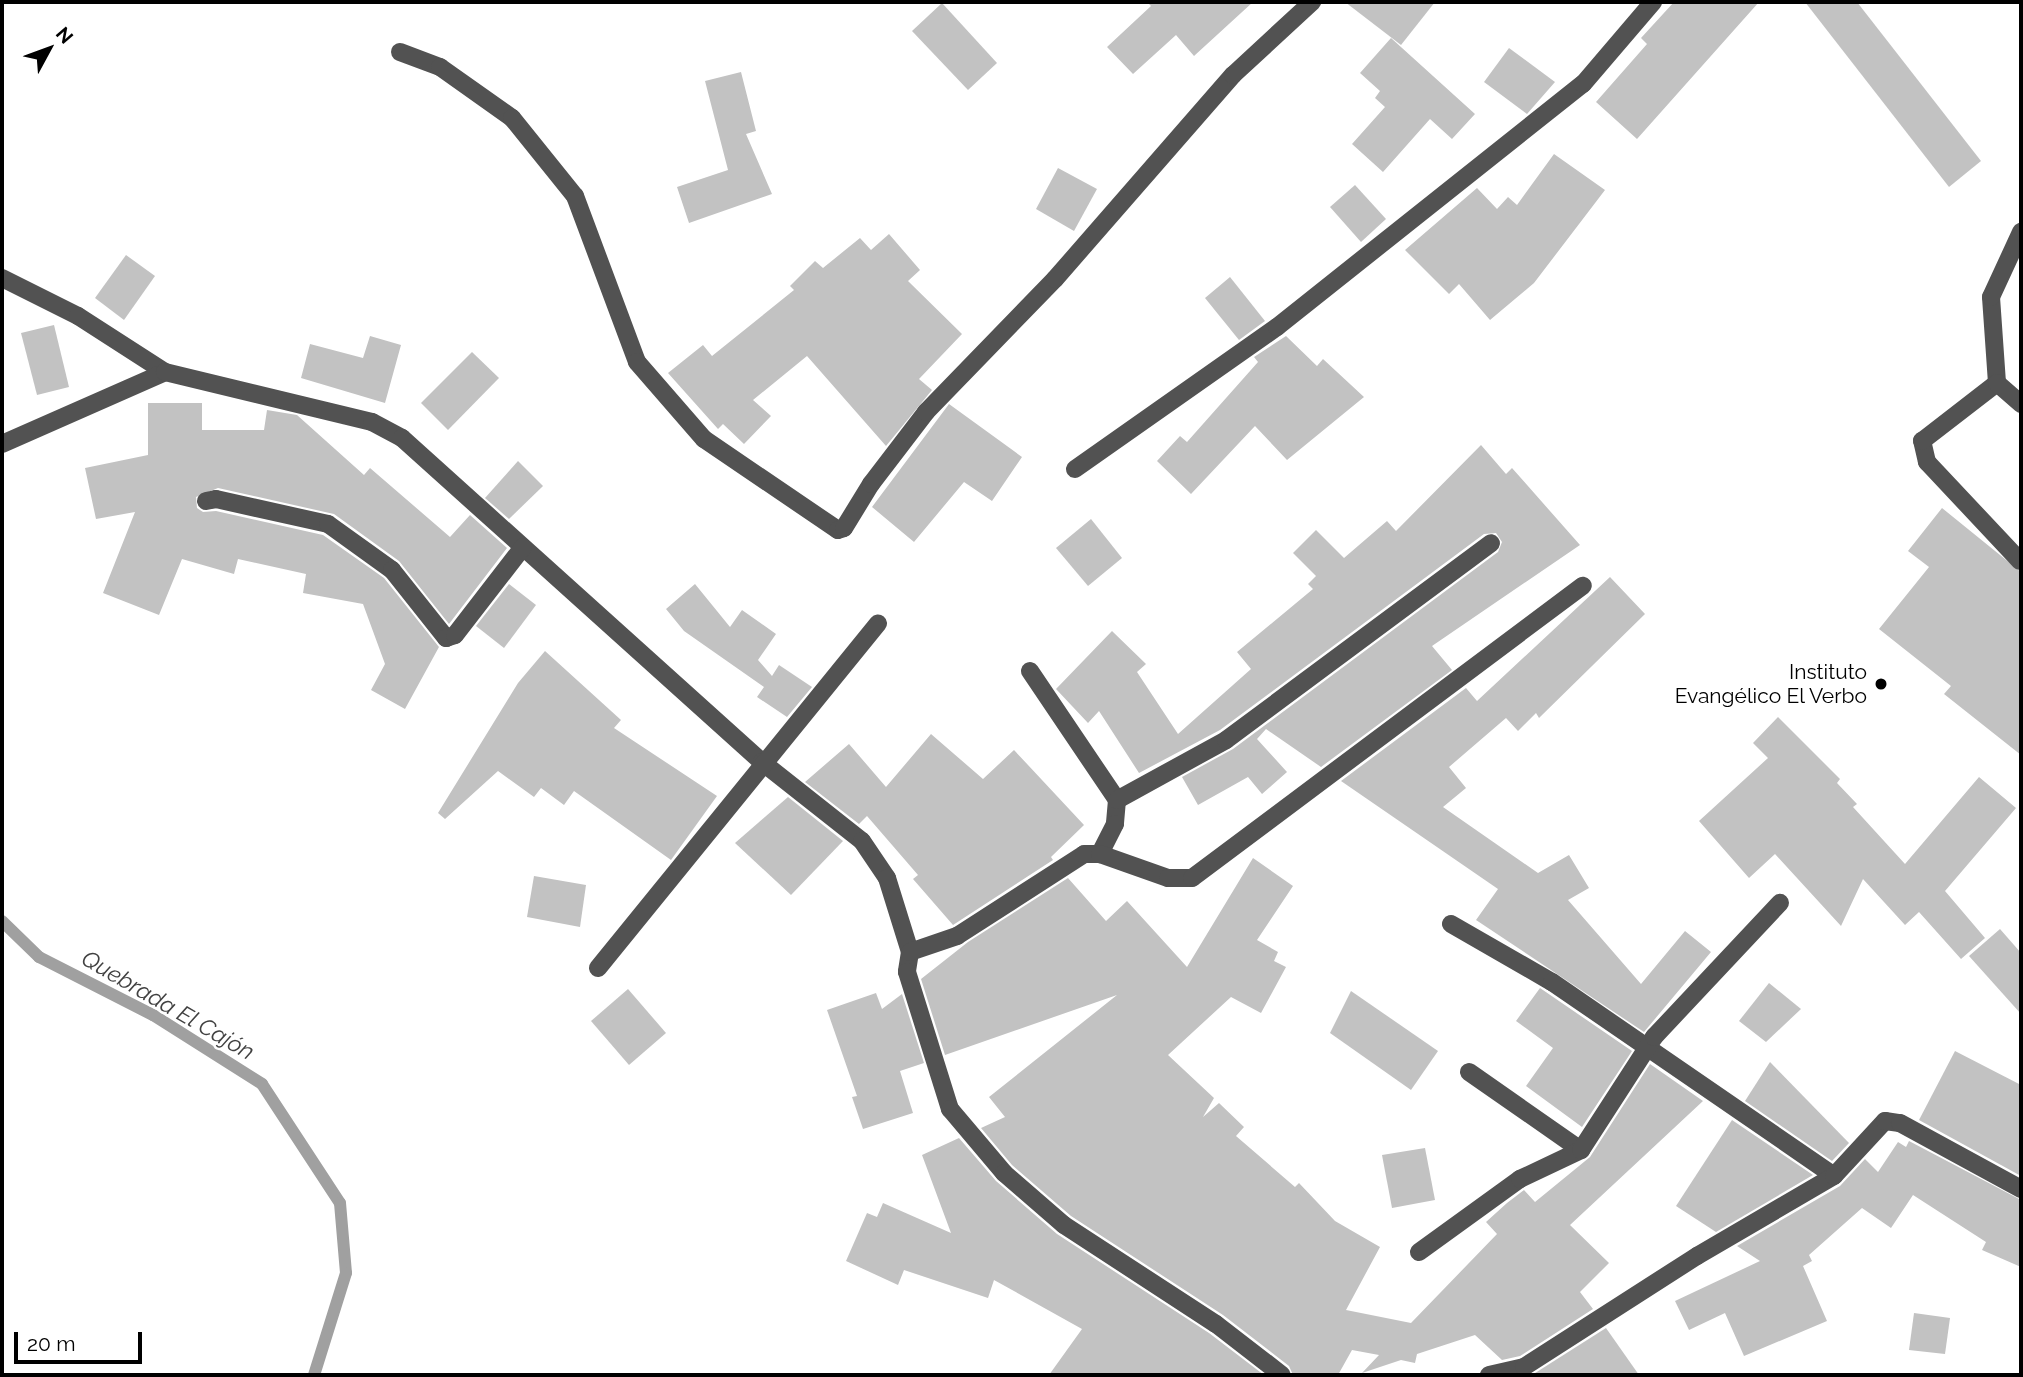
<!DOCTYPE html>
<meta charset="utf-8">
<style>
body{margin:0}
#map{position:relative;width:2023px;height:1377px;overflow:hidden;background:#fff;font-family:Raleway,sans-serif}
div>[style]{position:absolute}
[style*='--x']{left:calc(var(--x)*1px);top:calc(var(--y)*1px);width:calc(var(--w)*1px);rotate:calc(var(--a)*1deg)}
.stream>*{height:12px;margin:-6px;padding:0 6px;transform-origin:6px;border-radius:6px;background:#a0a0a0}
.building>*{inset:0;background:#c2c2c2}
.minor>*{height:18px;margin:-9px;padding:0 9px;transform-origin:9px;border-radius:9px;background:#525252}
.dots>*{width:19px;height:19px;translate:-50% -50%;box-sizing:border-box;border:4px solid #fff;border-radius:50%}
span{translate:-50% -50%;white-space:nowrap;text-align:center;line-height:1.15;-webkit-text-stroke:5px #fff;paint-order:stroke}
.poi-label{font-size:21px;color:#000}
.right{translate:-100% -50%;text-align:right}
.water-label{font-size:23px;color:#414141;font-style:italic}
.frame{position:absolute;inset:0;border:4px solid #000;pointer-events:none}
.north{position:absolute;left:14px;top:14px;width:70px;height:70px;-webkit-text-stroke:5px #fff;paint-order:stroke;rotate:49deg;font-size:19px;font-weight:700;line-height:28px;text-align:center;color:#000}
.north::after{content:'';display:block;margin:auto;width:24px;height:32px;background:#000;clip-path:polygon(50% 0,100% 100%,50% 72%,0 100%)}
.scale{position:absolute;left:14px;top:1332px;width:128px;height:32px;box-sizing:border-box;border:4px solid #000;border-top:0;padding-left:9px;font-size:21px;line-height:24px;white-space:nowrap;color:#000;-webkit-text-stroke:5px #fff;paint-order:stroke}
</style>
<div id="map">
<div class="stream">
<i style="--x:2;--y:921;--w:52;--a:44.2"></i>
<i style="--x:39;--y:957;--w:128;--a:27"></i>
<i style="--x:153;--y:1015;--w:129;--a:32.3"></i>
<i style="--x:262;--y:1084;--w:142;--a:56.8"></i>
<i style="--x:340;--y:1203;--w:70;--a:85.1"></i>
<i style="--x:346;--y:1273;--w:107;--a:107.4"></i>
</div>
<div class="building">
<i style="clip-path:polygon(1147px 2px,1253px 2px,1194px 56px,1176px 35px,1133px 74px,1107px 47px,1151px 6px)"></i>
<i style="clip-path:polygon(1345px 2px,1435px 2px,1401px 45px)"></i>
<i style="clip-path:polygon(1674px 2px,1759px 2px,1637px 139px,1596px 102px,1647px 44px,1641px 38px)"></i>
<i style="clip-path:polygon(1805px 2px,1857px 2px,1981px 161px,1949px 187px)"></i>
<i style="clip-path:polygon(942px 3px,997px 63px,968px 90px,912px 31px)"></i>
<i style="clip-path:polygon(1391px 38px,1475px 114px,1452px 139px,1430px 119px,1383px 172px,1352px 144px,1385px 107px,1375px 98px,1380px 91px,1360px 73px)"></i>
<i style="clip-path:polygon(1509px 48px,1555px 82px,1527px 114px,1484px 82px)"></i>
<i style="clip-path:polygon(741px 72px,756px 131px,746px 134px,772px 194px,689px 223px,677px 187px,728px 170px,705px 81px)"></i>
<i style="clip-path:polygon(1554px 154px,1605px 190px,1534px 283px,1490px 320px,1459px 284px,1449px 294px,1405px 250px,1477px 188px,1497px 209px,1508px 197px,1517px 205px)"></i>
<i style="clip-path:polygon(1058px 168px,1097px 189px,1074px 231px,1036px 209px)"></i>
<i style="clip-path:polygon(1355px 185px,1386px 219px,1361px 242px,1330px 207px)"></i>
<i style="clip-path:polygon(889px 234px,920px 270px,908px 281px,962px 334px,919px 379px,932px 390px,886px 446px,807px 356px,753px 400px,771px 416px,744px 444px,723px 424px,718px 429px,668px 373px,703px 345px,712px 356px,794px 290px,790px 286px,815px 261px,823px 268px,860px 238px,871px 250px)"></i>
<i style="clip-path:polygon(126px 255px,155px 276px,124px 320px,95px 298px)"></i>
<i style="clip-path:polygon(1230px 277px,1265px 321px,1239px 340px,1205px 298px)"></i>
<i style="clip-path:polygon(54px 325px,69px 387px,37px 395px,21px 333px)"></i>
<i style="clip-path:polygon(370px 336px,401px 345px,385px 403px,301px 378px,310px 344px,363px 358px)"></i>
<i style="clip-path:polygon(1286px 336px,1317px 366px,1323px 359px,1364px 397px,1287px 460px,1255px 426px,1191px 494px,1157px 461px,1180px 436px,1187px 442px,1258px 362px,1254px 357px)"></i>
<i style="clip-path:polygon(472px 352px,499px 378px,448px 430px,421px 403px)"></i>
<i style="clip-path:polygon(148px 403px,202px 403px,202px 430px,264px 430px,267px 410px,297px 415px,364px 475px,370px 468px,450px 537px,470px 515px,507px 548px,449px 624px,399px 561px,334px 514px,218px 488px,196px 497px,197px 508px,203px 512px,216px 511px,323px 535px,384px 578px,439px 647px,405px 709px,371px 690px,385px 664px,363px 604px,303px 593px,306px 574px,238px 559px,234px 574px,182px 559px,159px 615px,103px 593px,135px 512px,96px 519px,85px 468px,148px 455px)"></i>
<i style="clip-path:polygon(949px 404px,1022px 457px,992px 501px,964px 482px,914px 542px,872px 507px)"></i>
<i style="clip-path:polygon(1481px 445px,1506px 474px,1512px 468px,1580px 545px,1432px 646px,1452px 670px,1321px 767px,1266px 729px,1257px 739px,1287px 772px,1262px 794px,1248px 777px,1198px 805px,1182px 777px,1233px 749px,1498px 552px,1502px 542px,1496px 533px,1484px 534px,1220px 730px,1139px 773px,1099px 711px,1088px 723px,1056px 689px,1112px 631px,1146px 664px,1137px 672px,1178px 734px,1251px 669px,1237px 652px,1313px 589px,1308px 584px,1316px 576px,1293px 553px,1316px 530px,1344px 558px,1387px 521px,1396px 531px)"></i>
<i style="clip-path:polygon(518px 461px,543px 486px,509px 519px,485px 498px)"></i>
<i style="clip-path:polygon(1942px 508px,2021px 572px,2021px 755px,1944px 694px,1951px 686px,1879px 629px,1929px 567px,1908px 551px)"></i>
<i style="clip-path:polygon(1091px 519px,1122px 558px,1088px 586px,1056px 548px)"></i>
<i style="clip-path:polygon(1610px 577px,1645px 614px,1539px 718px,1536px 713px,1518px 731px,1506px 718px,1449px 767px,1466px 788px,1443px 807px,1538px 873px,1569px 855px,1589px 888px,1568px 900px,1641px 984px,1685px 931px,1711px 952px,1644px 1032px,1476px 920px,1498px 889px,1341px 781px,1466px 688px,1477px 701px)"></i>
<i style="clip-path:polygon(509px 584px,536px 605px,504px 648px,476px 626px)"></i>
<i style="clip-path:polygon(695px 584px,730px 627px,742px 610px,776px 634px,758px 660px,772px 676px,779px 665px,812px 687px,787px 717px,757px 697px,764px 687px,684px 631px,666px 609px)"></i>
<i style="clip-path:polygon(545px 651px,621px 720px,614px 728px,717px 796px,671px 860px,574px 791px,564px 805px,541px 788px,534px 797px,498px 771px,445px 819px,438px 813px,518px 683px)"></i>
<i style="clip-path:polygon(1778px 717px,1840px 779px,1837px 783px,1857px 804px,1853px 807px,1905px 864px,1979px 777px,2016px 808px,1945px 891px,1985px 938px,1961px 959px,1919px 912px,1905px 925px,1863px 879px,1841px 926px,1775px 854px,1749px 878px,1699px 821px,1768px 758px,1753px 743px)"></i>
<i style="clip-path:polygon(931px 734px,983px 779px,1014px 750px,1084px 825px,1051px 857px,1053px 860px,953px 925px,913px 879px,918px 875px,867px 816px,859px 824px,805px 782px,849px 744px,886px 787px)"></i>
<i style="clip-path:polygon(788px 797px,843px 841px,791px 895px,735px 843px)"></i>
<i style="clip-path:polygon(1253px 858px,1293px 886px,1257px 940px,1278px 952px,1274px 961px,1286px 967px,1261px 1013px,1231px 997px,1168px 1055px,1214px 1098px,1203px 1117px,1219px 1103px,1244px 1127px,1236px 1136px,1295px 1187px,1299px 1183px,1335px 1221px,1380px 1247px,1346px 1310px,1411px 1323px,1497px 1234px,1486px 1222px,1507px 1203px,1524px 1190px,1535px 1202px,1590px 1157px,1650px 1064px,1703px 1101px,1570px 1225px,1609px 1263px,1580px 1292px,1593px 1309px,1520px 1356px,1502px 1360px,1475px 1335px,1417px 1354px,1415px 1363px,1401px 1360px,1362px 1373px,1379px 1355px,1352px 1350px,1338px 1375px,1293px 1375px,1289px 1366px,1223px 1315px,1071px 1216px,1012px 1165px,981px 1128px,1005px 1117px,989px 1097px,1117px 995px,945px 1055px,921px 979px,968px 942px,1068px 878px,1106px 921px,1127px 901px,1187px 967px)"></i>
<i style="clip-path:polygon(534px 876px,586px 885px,580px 927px,527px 917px)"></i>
<i style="clip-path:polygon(2000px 929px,2021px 953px,2021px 1014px,1969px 956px)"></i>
<i style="clip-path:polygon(1769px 983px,1801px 1009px,1766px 1042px,1739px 1021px)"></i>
<i style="clip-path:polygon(1540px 988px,1632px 1051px,1582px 1127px,1526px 1086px,1553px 1048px,1516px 1021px)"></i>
<i style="clip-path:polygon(628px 989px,666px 1033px,629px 1065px,591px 1021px)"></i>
<i style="clip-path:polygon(1351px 991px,1438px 1051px,1411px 1090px,1330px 1033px)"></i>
<i style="clip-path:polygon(876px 993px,882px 1009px,902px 994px,924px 1063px,900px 1071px,913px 1113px,863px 1129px,852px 1097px,857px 1096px,827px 1010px)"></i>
<i style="clip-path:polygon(1955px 1051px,2021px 1085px,2021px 1176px,1919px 1120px)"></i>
<i style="clip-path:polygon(1770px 1062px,1849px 1143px,1832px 1161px,1745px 1101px)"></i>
<i style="clip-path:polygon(1732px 1120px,1813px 1175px,1716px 1232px,1676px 1206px)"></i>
<i style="clip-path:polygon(959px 1138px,996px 1181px,1057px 1234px,1209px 1333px,1264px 1375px,1049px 1375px,1082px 1329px,994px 1280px,988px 1298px,904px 1270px,898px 1285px,846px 1261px,867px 1213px,877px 1217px,883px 1203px,951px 1233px,922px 1155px)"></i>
<i style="clip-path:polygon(1909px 1141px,2021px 1200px,2021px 1267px,1982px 1250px,1986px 1242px,1913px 1195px,1891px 1228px,1862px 1208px,1809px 1255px,1812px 1261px,1803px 1266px,1827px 1321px,1744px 1356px,1725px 1313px,1689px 1330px,1675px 1301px,1760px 1261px,1737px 1246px,1840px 1186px,1865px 1159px,1878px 1172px,1898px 1142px,1906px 1147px)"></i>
<i style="clip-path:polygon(1425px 1148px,1435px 1200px,1392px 1208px,1382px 1155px)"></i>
<i style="clip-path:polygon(1914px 1313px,1950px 1318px,1945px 1354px,1909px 1350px)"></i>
<i style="clip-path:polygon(1606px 1328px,1639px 1375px,1532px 1375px)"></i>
</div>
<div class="minor">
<i style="--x:400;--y:52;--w:43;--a:20.6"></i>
<i style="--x:440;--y:67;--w:88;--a:35.3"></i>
<i style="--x:512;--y:118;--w:100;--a:51.1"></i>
<i style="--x:575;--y:196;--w:177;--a:69.5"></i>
<i style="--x:637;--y:362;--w:102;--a:49"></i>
<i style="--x:704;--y:439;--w:162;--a:34.2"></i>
<i style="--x:838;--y:530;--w:6;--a:-18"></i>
<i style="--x:844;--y:528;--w:52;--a:-58.5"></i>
<i style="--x:871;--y:484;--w:91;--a:-52.6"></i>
<i style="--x:926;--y:412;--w:185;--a:-45.9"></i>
<i style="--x:1055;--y:279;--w:271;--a:-48.9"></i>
<i style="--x:1233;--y:75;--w:108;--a:-42.7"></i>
<i style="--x:2;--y:278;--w:85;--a:26.6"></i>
<i style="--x:78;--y:316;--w:103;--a:32.8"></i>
<i style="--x:1997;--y:383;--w:86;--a:-94"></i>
<i style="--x:1991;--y:297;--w:72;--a:-65.2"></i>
<i style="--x:2;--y:444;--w:178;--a:-23.8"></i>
<i style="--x:165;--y:372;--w:213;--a:13.6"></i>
<i style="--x:372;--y:422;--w:34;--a:28"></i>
<i style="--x:402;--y:438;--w:484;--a:42"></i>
<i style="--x:762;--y:762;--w:127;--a:38.3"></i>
<i style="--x:862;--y:841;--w:45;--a:56"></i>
<i style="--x:887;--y:878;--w:77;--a:72.7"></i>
<i style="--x:910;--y:952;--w:20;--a:99"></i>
<i style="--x:907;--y:972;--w:144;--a:72.6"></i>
<i style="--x:950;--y:1109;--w:84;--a:49.8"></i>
<i style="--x:1004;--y:1173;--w:79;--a:40.9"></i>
<i style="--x:1064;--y:1225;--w:181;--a:33.1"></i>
<i style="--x:1216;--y:1324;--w:83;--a:37.7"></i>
<i style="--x:1075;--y:469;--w:247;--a:-35.1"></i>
<i style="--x:1277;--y:327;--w:391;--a:-38.5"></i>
<i style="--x:1583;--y:84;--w:108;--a:-49.5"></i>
<i style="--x:206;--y:501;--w:10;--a:-11"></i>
<i style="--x:216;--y:499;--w:115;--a:12.6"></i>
<i style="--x:328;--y:524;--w:79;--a:35.7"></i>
<i style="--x:392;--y:570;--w:87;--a:51.5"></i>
<i style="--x:446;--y:638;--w:9;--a:-18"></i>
<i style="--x:455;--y:635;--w:111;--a:-52.3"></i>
<i style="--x:2020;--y:561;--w:136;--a:-133.2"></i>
<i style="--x:1927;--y:462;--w:22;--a:-103"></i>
<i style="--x:1922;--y:441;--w:95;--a:-37.7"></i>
<i style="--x:1997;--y:383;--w:32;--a:41"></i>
<i style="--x:1030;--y:671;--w:156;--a:56"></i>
<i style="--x:1117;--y:800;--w:24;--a:95"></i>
<i style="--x:1115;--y:824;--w:34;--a:117"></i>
<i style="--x:1117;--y:800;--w:124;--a:-28.8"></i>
<i style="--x:1226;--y:740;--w:330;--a:-36.6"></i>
<i style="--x:1451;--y:924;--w:116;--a:29.9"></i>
<i style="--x:1552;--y:982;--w:342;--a:34.5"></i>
<i style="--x:910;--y:952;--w:50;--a:-18.8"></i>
<i style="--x:957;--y:936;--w:151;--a:-32.8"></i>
<i style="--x:1084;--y:854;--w:16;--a:0"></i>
<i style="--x:1100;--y:854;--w:72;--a:19.4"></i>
<i style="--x:1168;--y:878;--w:24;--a:0"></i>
<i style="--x:1192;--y:878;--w:488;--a:-36.8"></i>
<i style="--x:598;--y:968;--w:444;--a:-50.9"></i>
<i style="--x:1469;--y:1072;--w:136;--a:34.9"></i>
<i style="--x:1419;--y:1252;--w:125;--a:-35.9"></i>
<i style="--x:1520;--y:1179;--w:68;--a:-25.4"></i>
<i style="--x:1581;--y:1150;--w:135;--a:-57.1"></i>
<i style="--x:1654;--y:1037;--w:184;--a:-46.8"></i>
<i style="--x:1489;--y:1375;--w:36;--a:-13"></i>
<i style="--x:1524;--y:1367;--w:206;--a:-32.7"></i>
<i style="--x:1697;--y:1256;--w:159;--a:-30.3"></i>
<i style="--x:1834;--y:1176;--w:75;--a:-47.2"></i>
<i style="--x:1885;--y:1121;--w:15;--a:8"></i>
<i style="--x:1900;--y:1123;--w:138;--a:28.6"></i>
</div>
<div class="dots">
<i style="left:1881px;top:684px;background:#000"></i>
</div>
<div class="poi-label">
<span class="right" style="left:1867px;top:684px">Instituto<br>Evangélico El Verbo</span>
</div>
<div class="water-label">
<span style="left:168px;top:1005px;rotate:30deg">Quebrada El Cajón</span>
</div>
<div class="frame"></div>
<div class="north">N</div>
<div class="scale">20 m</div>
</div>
